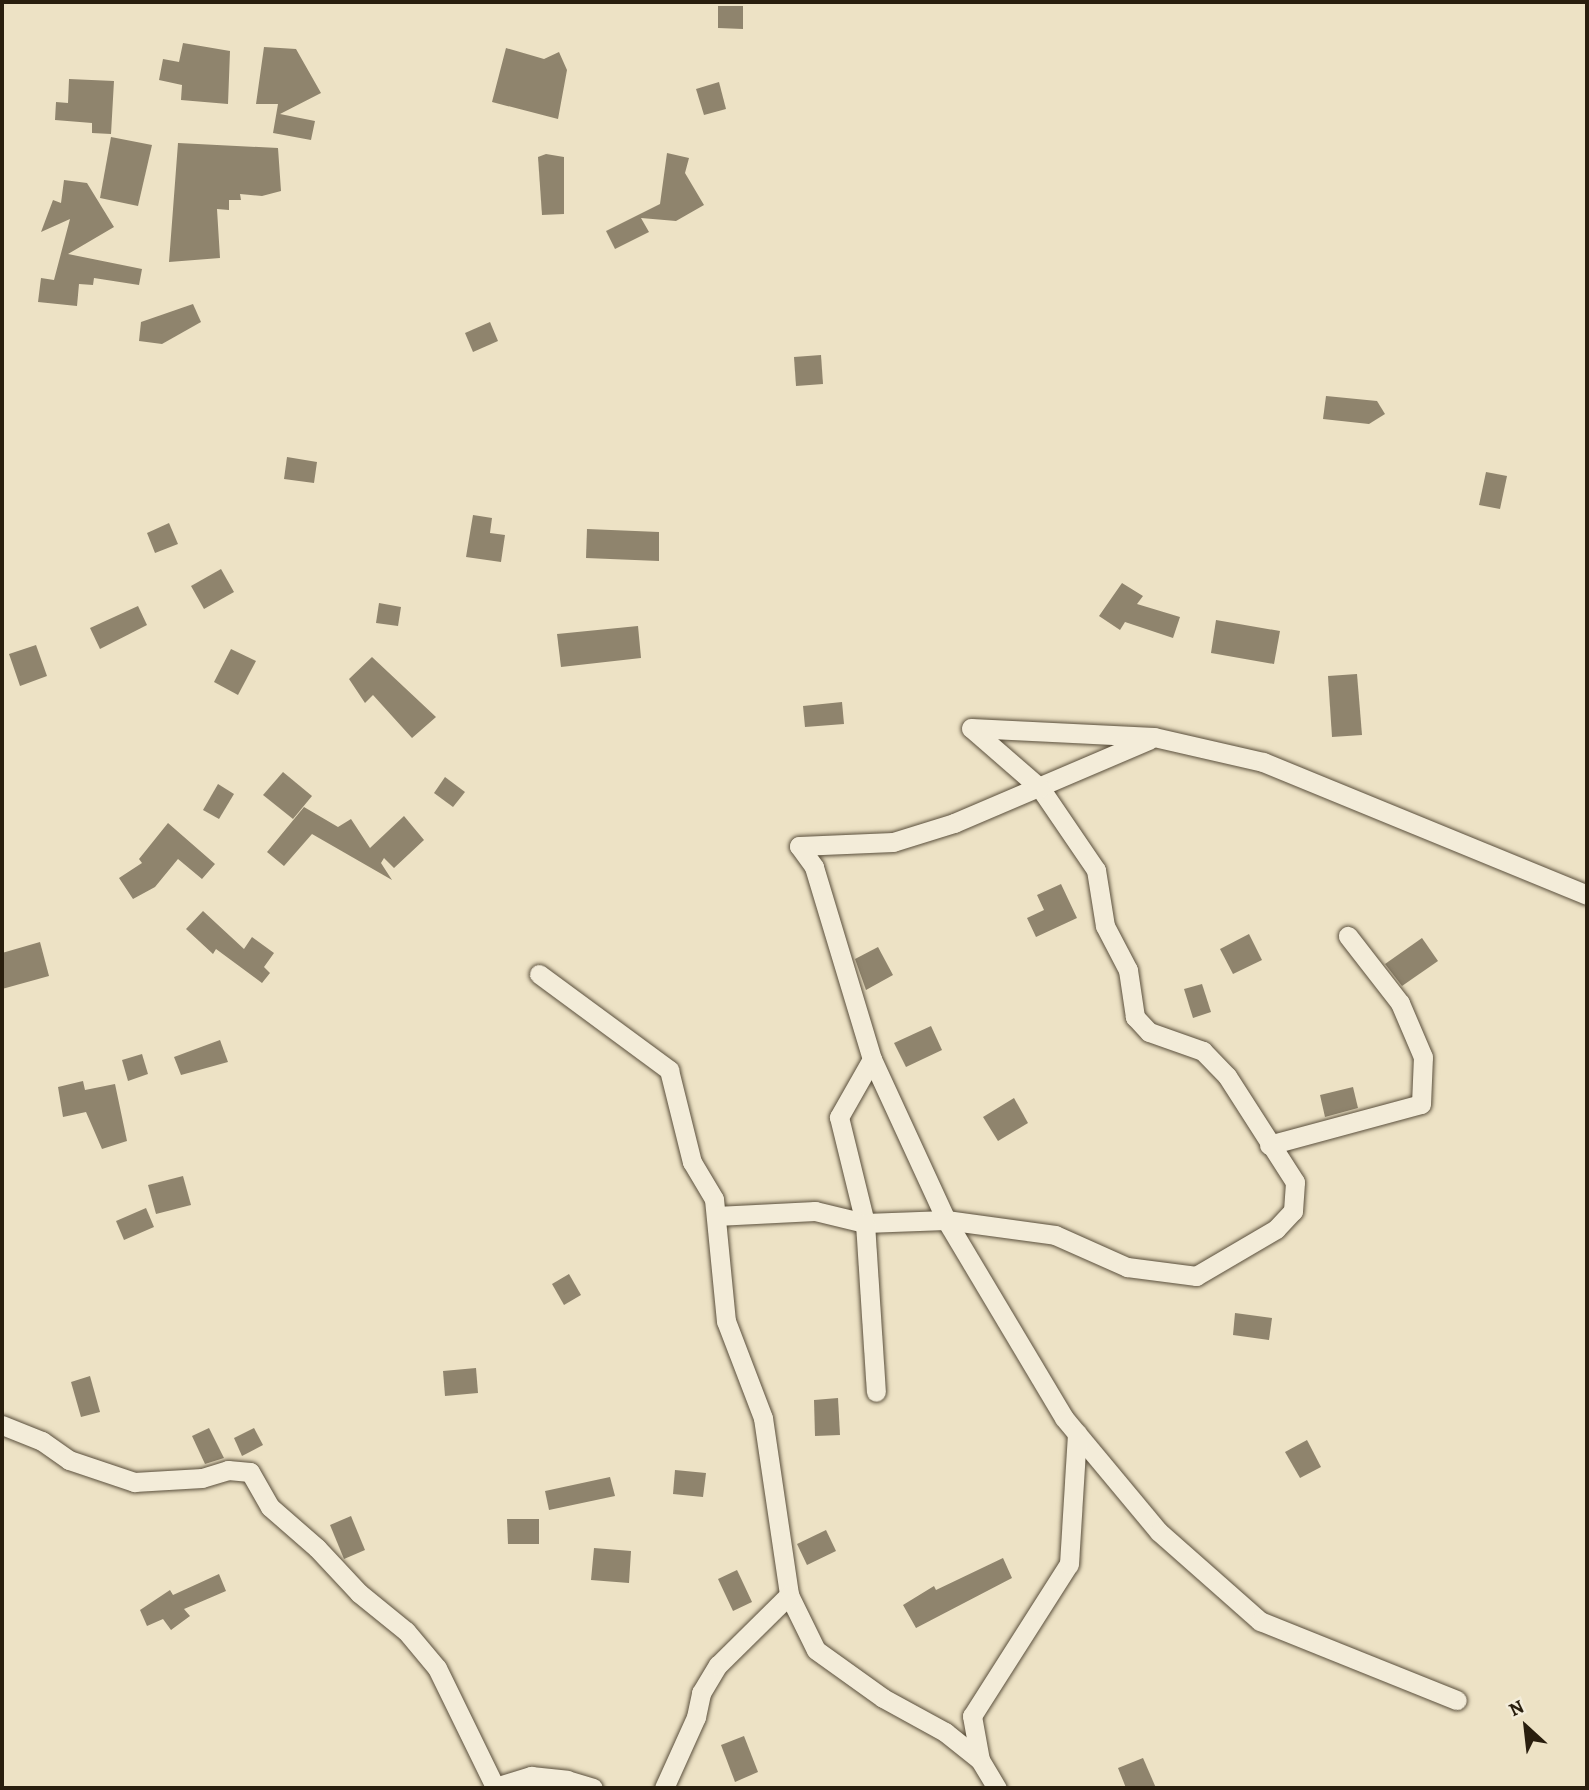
<!DOCTYPE html>
<style>
body{margin:0}
#map{position:relative;width:1589px;height:1790px;overflow:hidden;background:#ede2c5;font-family:Alegreya,serif}
div>[style]{position:absolute}
[style*='--x']{left:calc(var(--x)*1px);top:calc(var(--y)*1px);width:calc(var(--w)*1px);rotate:calc(var(--a)*1deg)}
.building>*{inset:0;background:#8f846d}
.roads{filter:drop-shadow(0 0 2px #5a4f3c) drop-shadow(0 0 2px #5a4f3c)}
.minor>*{height:19px;margin:-9.5px;padding:0 9.5px;transform-origin:9.5px;border-radius:9.5px;background:#f3ecd9}
span{translate:-50% -50%;white-space:nowrap;text-align:center;line-height:1.15;-webkit-text-stroke:5px #f3ecd9;paint-order:stroke}
.frame{position:absolute;inset:0;border:4px solid #291e0e;pointer-events:none}
.north{position:absolute;left:1491px;top:1692px;width:70px;height:70px;-webkit-text-stroke:5px #f3ecd9;paint-order:stroke;rotate:333deg;font-size:19px;font-weight:700;line-height:28px;text-align:center;color:#291e0e}
.north::after{content:'';display:block;margin:auto;width:24px;height:32px;background:#291e0e;clip-path:polygon(50% 0,100% 100%,50% 72%,0 100%)}
</style>
<div id="map">
<div class="building">
<i style="clip-path:polygon(718px 6px,743px 6px,743px 29px,718px 28px)"></i>
<i style="clip-path:polygon(183px 43px,230px 51px,228px 104px,181px 100px,182px 85px,159px 80px,163px 59px,179px 62px)"></i>
<i style="clip-path:polygon(264px 47px,296px 49px,321px 93px,280px 114px,315px 121px,311px 140px,273px 133px,278px 104px,256px 104px)"></i>
<i style="clip-path:polygon(506px 48px,544px 59px,559px 52px,567px 70px,558px 119px,492px 102px)"></i>
<i style="clip-path:polygon(69px 79px,114px 81px,111px 134px,92px 133px,92px 123px,55px 120px,56px 102px,68px 103px)"></i>
<i style="clip-path:polygon(719px 82px,726px 109px,704px 115px,696px 89px)"></i>
<i style="clip-path:polygon(111px 137px,152px 145px,138px 206px,100px 198px)"></i>
<i style="clip-path:polygon(178px 143px,278px 148px,281px 191px,262px 196px,240px 194px,241px 200px,229px 200px,229px 210px,217px 209px,220px 258px,169px 262px)"></i>
<i style="clip-path:polygon(667px 153px,689px 158px,685px 173px,704px 205px,676px 221px,641px 218px,649px 232px,615px 249px,606px 231px,660px 204px)"></i>
<i style="clip-path:polygon(546px 154px,564px 157px,564px 214px,542px 215px,538px 157px)"></i>
<i style="clip-path:polygon(64px 180px,87px 183px,114px 227px,68px 254px,142px 269px,139px 285px,94px 278px,93px 285px,79px 284px,77px 306px,38px 302px,41px 278px,54px 280px,70px 219px,41px 232px,53px 200px,61px 203px)"></i>
<i style="clip-path:polygon(193px 304px,201px 322px,162px 344px,139px 341px,141px 322px)"></i>
<i style="clip-path:polygon(490px 322px,498px 341px,473px 352px,465px 333px)"></i>
<i style="clip-path:polygon(821px 355px,823px 384px,796px 386px,794px 357px)"></i>
<i style="clip-path:polygon(1326px 396px,1377px 401px,1385px 414px,1369px 424px,1323px 419px)"></i>
<i style="clip-path:polygon(287px 457px,317px 462px,314px 483px,284px 479px)"></i>
<i style="clip-path:polygon(1486px 472px,1507px 476px,1500px 509px,1479px 505px)"></i>
<i style="clip-path:polygon(473px 515px,492px 518px,490px 533px,505px 535px,501px 562px,466px 557px)"></i>
<i style="clip-path:polygon(169px 523px,178px 544px,155px 553px,147px 533px)"></i>
<i style="clip-path:polygon(587px 529px,659px 532px,659px 561px,586px 558px)"></i>
<i style="clip-path:polygon(221px 569px,234px 592px,204px 609px,191px 586px)"></i>
<i style="clip-path:polygon(1122px 583px,1143px 596px,1137px 604px,1180px 617px,1173px 638px,1125px 622px,1120px 630px,1099px 616px)"></i>
<i style="clip-path:polygon(379px 603px,401px 607px,398px 626px,376px 623px)"></i>
<i style="clip-path:polygon(138px 606px,147px 625px,100px 649px,90px 628px)"></i>
<i style="clip-path:polygon(1216px 620px,1280px 631px,1274px 664px,1211px 653px)"></i>
<i style="clip-path:polygon(638px 626px,641px 658px,561px 667px,557px 634px)"></i>
<i style="clip-path:polygon(36px 645px,47px 676px,20px 686px,9px 654px)"></i>
<i style="clip-path:polygon(231px 649px,256px 661px,238px 695px,214px 682px)"></i>
<i style="clip-path:polygon(372px 657px,436px 717px,412px 738px,373px 695px,365px 703px,349px 679px)"></i>
<i style="clip-path:polygon(1357px 674px,1362px 735px,1332px 737px,1328px 676px)"></i>
<i style="clip-path:polygon(842px 702px,844px 724px,805px 727px,803px 706px)"></i>
<i style="clip-path:polygon(283px 772px,312px 796px,293px 819px,263px 795px)"></i>
<i style="clip-path:polygon(445px 777px,465px 792px,453px 807px,434px 793px)"></i>
<i style="clip-path:polygon(218px 784px,234px 794px,219px 819px,203px 810px)"></i>
<i style="clip-path:polygon(304px 807px,338px 827px,351px 819px,370px 848px,404px 816px,424px 840px,394px 868px,384px 858px,381px 863px,392px 880px,312px 834px,284px 866px,267px 852px)"></i>
<i style="clip-path:polygon(168px 823px,215px 864px,202px 879px,178px 859px,155px 887px,133px 899px,119px 878px,142px 863px,139px 859px)"></i>
<i style="clip-path:polygon(1061px 884px,1077px 918px,1036px 937px,1027px 918px,1044px 910px,1037px 895px)"></i>
<i style="clip-path:polygon(203px 911px,244px 949px,252px 937px,274px 953px,264px 967px,270px 973px,262px 983px,216px 949px,213px 954px,186px 929px)"></i>
<i style="clip-path:polygon(1249px 934px,1262px 960px,1233px 974px,1220px 949px)"></i>
<i style="clip-path:polygon(1422px 938px,1438px 961px,1402px 986px,1385px 964px)"></i>
<i style="clip-path:polygon(40px 942px,49px 976px,2px 989px,2px 953px)"></i>
<i style="clip-path:polygon(878px 947px,893px 975px,866px 990px,855px 959px)"></i>
<i style="clip-path:polygon(1202px 984px,1211px 1012px,1193px 1018px,1184px 989px)"></i>
<i style="clip-path:polygon(931px 1026px,942px 1050px,906px 1067px,894px 1043px)"></i>
<i style="clip-path:polygon(220px 1040px,228px 1062px,181px 1075px,174px 1057px)"></i>
<i style="clip-path:polygon(142px 1054px,148px 1074px,128px 1081px,122px 1060px)"></i>
<i style="clip-path:polygon(83px 1081px,85px 1090px,115px 1084px,127px 1141px,102px 1149px,86px 1112px,63px 1117px,58px 1087px)"></i>
<i style="clip-path:polygon(1353px 1087px,1358px 1108px,1325px 1117px,1320px 1095px)"></i>
<i style="clip-path:polygon(1014px 1098px,1028px 1123px,998px 1141px,983px 1117px)"></i>
<i style="clip-path:polygon(183px 1176px,191px 1205px,156px 1214px,148px 1185px)"></i>
<i style="clip-path:polygon(146px 1208px,154px 1227px,124px 1240px,116px 1221px)"></i>
<i style="clip-path:polygon(569px 1274px,581px 1295px,564px 1305px,552px 1284px)"></i>
<i style="clip-path:polygon(1235px 1313px,1272px 1318px,1269px 1340px,1233px 1335px)"></i>
<i style="clip-path:polygon(476px 1368px,478px 1393px,445px 1396px,443px 1371px)"></i>
<i style="clip-path:polygon(90px 1376px,100px 1412px,81px 1417px,71px 1382px)"></i>
<i style="clip-path:polygon(838px 1398px,840px 1435px,815px 1436px,814px 1400px)"></i>
<i style="clip-path:polygon(209px 1428px,224px 1458px,205px 1464px,192px 1436px)"></i>
<i style="clip-path:polygon(254px 1428px,263px 1445px,242px 1456px,234px 1438px)"></i>
<i style="clip-path:polygon(1307px 1440px,1321px 1467px,1300px 1478px,1285px 1452px)"></i>
<i style="clip-path:polygon(675px 1470px,706px 1473px,703px 1497px,673px 1494px)"></i>
<i style="clip-path:polygon(610px 1477px,615px 1496px,549px 1510px,545px 1491px)"></i>
<i style="clip-path:polygon(351px 1516px,365px 1550px,344px 1559px,330px 1525px)"></i>
<i style="clip-path:polygon(507px 1519px,539px 1519px,539px 1544px,508px 1544px)"></i>
<i style="clip-path:polygon(826px 1530px,836px 1551px,807px 1565px,797px 1544px)"></i>
<i style="clip-path:polygon(594px 1548px,631px 1551px,629px 1583px,591px 1580px)"></i>
<i style="clip-path:polygon(1003px 1558px,1012px 1578px,916px 1628px,903px 1605px,934px 1586px,936px 1590px)"></i>
<i style="clip-path:polygon(737px 1570px,752px 1602px,733px 1611px,718px 1579px)"></i>
<i style="clip-path:polygon(219px 1574px,226px 1591px,184px 1609px,190px 1616px,171px 1630px,163px 1619px,147px 1626px,140px 1610px,170px 1590px,173px 1595px)"></i>
<i style="clip-path:polygon(744px 1736px,758px 1772px,735px 1782px,721px 1745px)"></i>
<i style="clip-path:polygon(1143px 1758px,1156px 1788px,1126px 1788px,1118px 1768px)"></i>
</div>
<div class="roads">
<div class="minor">
<i style="--x:971;--y:728;--w:183;--a:2.8"></i>
<i style="--x:1154;--y:737;--w:112;--a:12.9"></i>
<i style="--x:1263;--y:762;--w:350;--a:22.3"></i>
<i style="--x:799;--y:846;--w:26;--a:54"></i>
<i style="--x:814;--y:867;--w:201;--a:73.2"></i>
<i style="--x:872;--y:1059;--w:177;--a:65.3"></i>
<i style="--x:946;--y:1220;--w:230;--a:59.2"></i>
<i style="--x:1064;--y:1418;--w:148;--a:50.2"></i>
<i style="--x:1159;--y:1532;--w:135;--a:41.4"></i>
<i style="--x:1260;--y:1621;--w:212;--a:21.9"></i>
<i style="--x:799;--y:846;--w:94;--a:-2.4"></i>
<i style="--x:893;--y:842;--w:64;--a:-17.3"></i>
<i style="--x:954;--y:823;--w:212;--a:-23.1"></i>
<i style="--x:539;--y:974;--w:162;--a:36.4"></i>
<i style="--x:669;--y:1070;--w:95;--a:76"></i>
<i style="--x:692;--y:1162;--w:43;--a:59.3"></i>
<i style="--x:714;--y:1199;--w:123;--a:84.4"></i>
<i style="--x:726;--y:1321;--w:104;--a:69.1"></i>
<i style="--x:763;--y:1418;--w:179;--a:81.6"></i>
<i style="--x:789;--y:1595;--w:61;--a:63.9"></i>
<i style="--x:816;--y:1650;--w:82;--a:35.6"></i>
<i style="--x:883;--y:1698;--w:71;--a:28.7"></i>
<i style="--x:945;--y:1732;--w:45;--a:38.7"></i>
<i style="--x:980;--y:1760;--w:33;--a:59"></i>
<i style="--x:872;--y:1059;--w:67;--a:119.6"></i>
<i style="--x:839;--y:1117;--w:109;--a:76.2"></i>
<i style="--x:865;--y:1223;--w:81;--a:-2.1"></i>
<i style="--x:946;--y:1220;--w:110;--a:7.8"></i>
<i style="--x:1055;--y:1235;--w:79;--a:24"></i>
<i style="--x:1127;--y:1267;--w:70;--a:7.4"></i>
<i style="--x:1196;--y:1276;--w:93;--a:-30.4"></i>
<i style="--x:1276;--y:1229;--w:25;--a:-47"></i>
<i style="--x:1293;--y:1211;--w:29;--a:-86"></i>
<i style="--x:1295;--y:1182;--w:126;--a:-122.7"></i>
<i style="--x:1227;--y:1076;--w:35;--a:-134"></i>
<i style="--x:1203;--y:1051;--w:57;--a:-160.6"></i>
<i style="--x:1149;--y:1032;--w:21;--a:-133"></i>
<i style="--x:1135;--y:1017;--w:48;--a:-98.5"></i>
<i style="--x:1128;--y:970;--w:50;--a:-117.6"></i>
<i style="--x:1105;--y:926;--w:57;--a:-99.1"></i>
<i style="--x:1096;--y:870;--w:99;--a:-124.3"></i>
<i style="--x:1040;--y:788;--w:91;--a:-139"></i>
<i style="--x:1269;--y:1145;--w:157;--a:-15.1"></i>
<i style="--x:1421;--y:1104;--w:47;--a:-87.6"></i>
<i style="--x:1423;--y:1057;--w:59;--a:-113.1"></i>
<i style="--x:1400;--y:1003;--w:85;--a:-127.8"></i>
<i style="--x:716;--y:1216;--w:99;--a:-2.9"></i>
<i style="--x:815;--y:1211;--w:51;--a:13.5"></i>
<i style="--x:865;--y:1223;--w:169;--a:86.3"></i>
<i style="--x:2;--y:1425;--w:43;--a:21.8"></i>
<i style="--x:42;--y:1441;--w:33;--a:35"></i>
<i style="--x:69;--y:1460;--w:69;--a:18.7"></i>
<i style="--x:134;--y:1482;--w:68;--a:-3.4"></i>
<i style="--x:202;--y:1478;--w:27;--a:-17"></i>
<i style="--x:228;--y:1470;--w:22;--a:5"></i>
<i style="--x:250;--y:1472;--w:40;--a:60.3"></i>
<i style="--x:270;--y:1507;--w:62;--a:41.1"></i>
<i style="--x:317;--y:1548;--w:62;--a:47"></i>
<i style="--x:359;--y:1593;--w:60;--a:39"></i>
<i style="--x:406;--y:1631;--w:48;--a:50"></i>
<i style="--x:437;--y:1668;--w:132;--a:64"></i>
<i style="--x:495;--y:1787;--w:38;--a:-17"></i>
<i style="--x:531;--y:1776;--w:36;--a:6"></i>
<i style="--x:567;--y:1780;--w:27;--a:17"></i>
<i style="--x:980;--y:1760;--w:45;--a:-100.3"></i>
<i style="--x:972;--y:1716;--w:180;--a:-57.5"></i>
<i style="--x:1069;--y:1564;--w:131;--a:-86.5"></i>
<i style="--x:664;--y:1788;--w:78;--a:-65.7"></i>
<i style="--x:696;--y:1717;--w:25;--a:-78"></i>
<i style="--x:701;--y:1693;--w:33;--a:-59"></i>
<i style="--x:718;--y:1665;--w:100;--a:-44.6"></i>
</div>
</div>
<div class="frame"></div>
<div class="north">N</div>
</div>
